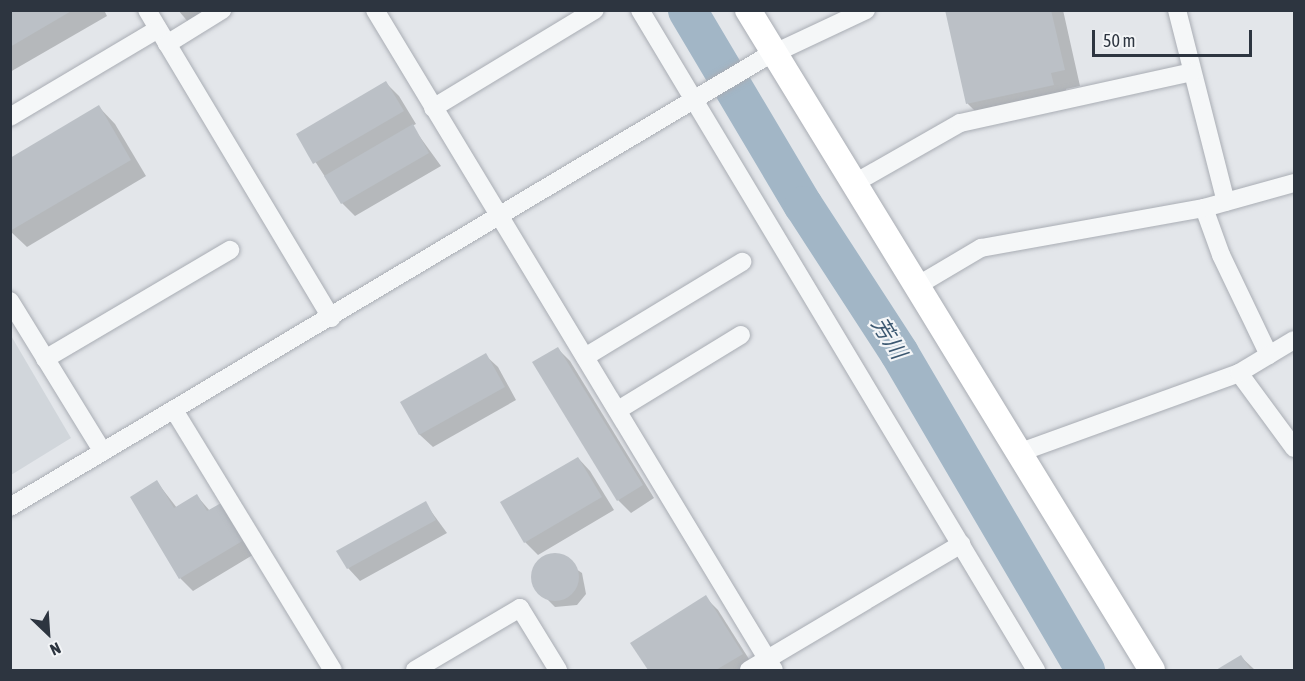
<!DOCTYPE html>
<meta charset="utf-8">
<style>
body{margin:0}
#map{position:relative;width:1305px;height:681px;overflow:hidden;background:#e3e6ea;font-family:"Asap Condensed","Noto Sans JP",sans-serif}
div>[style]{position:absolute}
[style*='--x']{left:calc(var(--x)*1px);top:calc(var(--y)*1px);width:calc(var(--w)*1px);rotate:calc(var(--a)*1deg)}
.built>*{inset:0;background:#d1d6db}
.shadow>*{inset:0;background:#0003}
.river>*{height:39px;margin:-19.5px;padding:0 19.5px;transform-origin:19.5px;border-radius:19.5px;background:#a2b6c6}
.building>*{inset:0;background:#bbc0c6}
.round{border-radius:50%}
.roads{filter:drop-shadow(0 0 2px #a9adb4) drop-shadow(0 0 2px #a9adb4)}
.street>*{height:18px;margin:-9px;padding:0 9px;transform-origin:9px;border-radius:9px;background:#f5f7f8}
.secondary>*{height:26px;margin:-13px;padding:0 13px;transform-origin:13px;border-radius:13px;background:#fff}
span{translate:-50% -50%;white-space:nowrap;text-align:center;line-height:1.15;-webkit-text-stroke:4.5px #f3f5f7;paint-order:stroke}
.water-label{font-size:22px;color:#3b5770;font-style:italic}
.frame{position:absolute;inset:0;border:12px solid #2d3540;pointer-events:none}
.north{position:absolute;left:18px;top:603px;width:60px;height:60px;-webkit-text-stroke:4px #f3f5f7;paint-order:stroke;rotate:155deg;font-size:16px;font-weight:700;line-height:24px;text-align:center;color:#2d3540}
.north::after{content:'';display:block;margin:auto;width:21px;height:27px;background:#2d3540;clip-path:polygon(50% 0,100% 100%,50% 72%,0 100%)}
.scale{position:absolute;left:1092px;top:30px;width:160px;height:27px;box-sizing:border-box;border:3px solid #2d3540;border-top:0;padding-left:8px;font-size:18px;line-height:21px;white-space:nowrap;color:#2d3540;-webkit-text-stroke:4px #f3f5f7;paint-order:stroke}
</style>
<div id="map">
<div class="built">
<i style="clip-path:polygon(10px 334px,71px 438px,11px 475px,10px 475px)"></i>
</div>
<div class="shadow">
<i style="clip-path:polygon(10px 10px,104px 10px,107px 16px,10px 72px)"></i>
<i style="clip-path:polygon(178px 10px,226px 10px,195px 30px)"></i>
<i style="clip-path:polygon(947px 10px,1063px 10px,1080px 86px,1066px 89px,1069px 101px,984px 120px,968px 104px)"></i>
<i style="clip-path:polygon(386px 83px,399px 96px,416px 124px,412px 126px,441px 166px,355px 216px,342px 203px,298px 135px)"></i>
<i style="clip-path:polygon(99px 107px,115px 124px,146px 176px,27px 247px,10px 231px,10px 160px)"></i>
<i style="clip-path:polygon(558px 349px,570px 361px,654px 498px,631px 513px,618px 500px,534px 363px)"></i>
<i style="clip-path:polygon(485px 355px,498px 367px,516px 400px,433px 447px,420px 435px,402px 402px)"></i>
<i style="clip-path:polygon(578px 458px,590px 471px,614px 510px,538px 555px,525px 542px)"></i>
<i style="clip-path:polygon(157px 482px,177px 508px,197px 496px,210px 511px,221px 504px,256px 553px,193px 591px,180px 578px)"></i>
<i style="clip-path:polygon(425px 503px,447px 533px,360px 581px,348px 568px)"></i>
<i style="clip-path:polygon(554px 554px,582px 573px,586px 594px,577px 605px,555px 607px,535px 587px,533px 572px,541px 560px)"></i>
<i style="clip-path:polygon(705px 597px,718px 610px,754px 667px,749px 670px,649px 670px,632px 643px)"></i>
<i style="clip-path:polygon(1241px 657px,1255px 670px,1219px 670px)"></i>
</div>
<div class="river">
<i style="--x:687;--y:10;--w:227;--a:59.3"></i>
<i style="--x:803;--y:205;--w:176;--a:57"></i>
<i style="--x:899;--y:353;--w:368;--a:59.6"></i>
</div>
<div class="building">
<i style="clip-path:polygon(10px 10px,73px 10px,10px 47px)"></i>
<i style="clip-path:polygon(945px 10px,1051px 10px,1065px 70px,1051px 73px,1054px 85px,966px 104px)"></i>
<i style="clip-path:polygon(386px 81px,404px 111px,313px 164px,296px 134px)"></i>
<i style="clip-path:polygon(99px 105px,131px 160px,10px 231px,10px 158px)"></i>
<i style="clip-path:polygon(413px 124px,429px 153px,341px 204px,324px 176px)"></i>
<i style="clip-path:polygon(558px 347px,643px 485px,617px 501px,532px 362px)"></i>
<i style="clip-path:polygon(486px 353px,505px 387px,419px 435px,400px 402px)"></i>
<i style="clip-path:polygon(578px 457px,602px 497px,524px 543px,500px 502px)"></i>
<i style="clip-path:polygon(157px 480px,174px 508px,197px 494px,207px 511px,221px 503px,244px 540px,179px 579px,130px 497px)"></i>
<i style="clip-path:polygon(426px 501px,436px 520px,347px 569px,336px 551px)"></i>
<i class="round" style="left:531px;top:553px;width:48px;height:48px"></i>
<i style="clip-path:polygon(706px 595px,743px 654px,716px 670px,648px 670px,630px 643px)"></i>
<i style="clip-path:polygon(1241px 655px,1251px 670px,1216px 670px)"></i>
</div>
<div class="roads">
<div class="street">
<i style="--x:147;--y:10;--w:359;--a:59.1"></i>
<i style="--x:375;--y:10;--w:771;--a:58.85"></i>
<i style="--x:640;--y:10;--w:770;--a:59.04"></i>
<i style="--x:1177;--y:10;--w:198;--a:75.7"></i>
<i style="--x:167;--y:44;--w:65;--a:-31.7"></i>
<i style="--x:433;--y:108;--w:189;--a:-31.2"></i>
<i style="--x:10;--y:117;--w:172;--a:-30.7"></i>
<i style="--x:853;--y:184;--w:123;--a:-29.7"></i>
<i style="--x:960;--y:123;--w:237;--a:-12.4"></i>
<i style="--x:1204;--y:208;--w:50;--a:70.1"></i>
<i style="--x:1221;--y:255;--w:111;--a:64.4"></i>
<i style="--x:915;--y:287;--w:77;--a:-30.6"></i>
<i style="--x:981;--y:248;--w:227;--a:-10.2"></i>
<i style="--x:1204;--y:208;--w:93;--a:-15.5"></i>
<i style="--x:10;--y:301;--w:177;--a:58.4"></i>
<i style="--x:585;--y:357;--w:184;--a:-31.2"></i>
<i style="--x:45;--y:359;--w:215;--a:-30.5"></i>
<i style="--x:1239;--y:373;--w:93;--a:53.7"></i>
<i style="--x:174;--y:410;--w:305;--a:58.6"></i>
<i style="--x:618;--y:410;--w:144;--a:-31.4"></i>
<i style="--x:1021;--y:452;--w:232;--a:-19.9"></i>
<i style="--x:1239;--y:373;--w:64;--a:-31"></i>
<i style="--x:10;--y:507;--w:875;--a:-30.78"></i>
<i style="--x:762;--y:59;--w:115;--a:-25.2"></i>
<i style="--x:415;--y:670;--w:122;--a:-30.6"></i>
<i style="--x:520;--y:608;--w:73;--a:58.5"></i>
<i style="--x:749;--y:670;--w:247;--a:-30.7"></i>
</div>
<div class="secondary">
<i style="--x:748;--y:10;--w:774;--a:58.53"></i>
</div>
</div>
<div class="water-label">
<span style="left:889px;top:338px;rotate:58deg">芳川</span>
</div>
<div class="frame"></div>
<div class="north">N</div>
<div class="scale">50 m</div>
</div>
